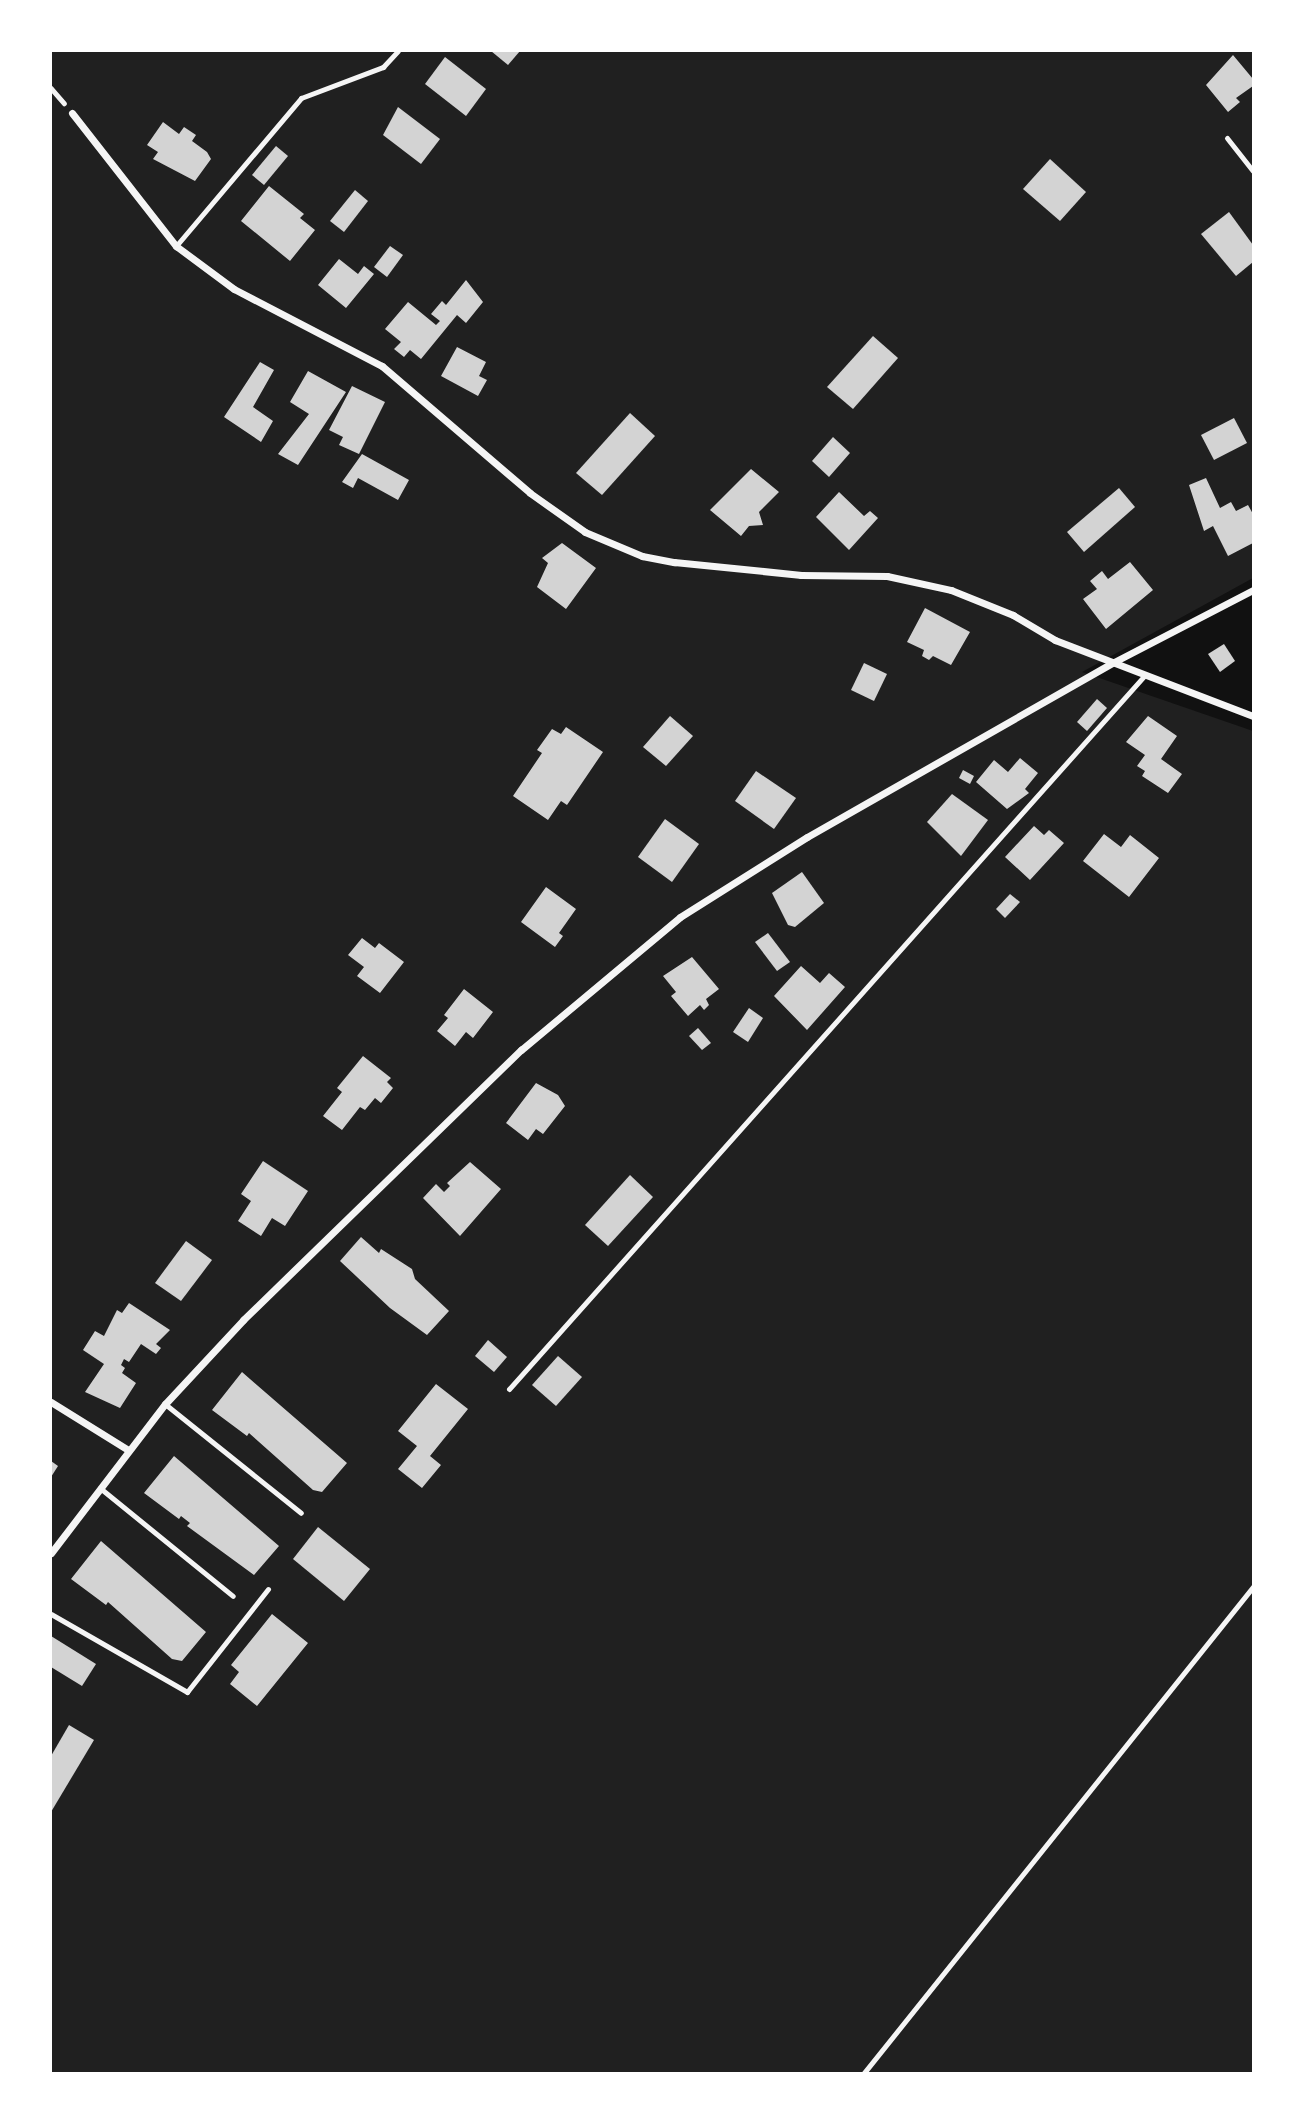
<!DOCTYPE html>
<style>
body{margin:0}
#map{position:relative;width:1304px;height:2124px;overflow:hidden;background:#111;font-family:"Roboto Condensed",sans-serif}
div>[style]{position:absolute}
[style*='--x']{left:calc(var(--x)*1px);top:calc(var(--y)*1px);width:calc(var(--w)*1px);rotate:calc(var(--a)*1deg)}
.green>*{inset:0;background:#202020}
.building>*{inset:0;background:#d3d3d3}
.path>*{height:4.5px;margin:-2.25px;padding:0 2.25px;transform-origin:2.25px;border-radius:2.25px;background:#f5f5f5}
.service>*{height:5px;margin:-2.5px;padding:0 2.5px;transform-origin:2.5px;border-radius:2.5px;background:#f5f5f5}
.minor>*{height:7px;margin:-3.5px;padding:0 3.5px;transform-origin:3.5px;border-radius:3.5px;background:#f5f5f5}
span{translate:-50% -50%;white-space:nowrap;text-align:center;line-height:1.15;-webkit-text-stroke:5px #fff;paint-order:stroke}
.frame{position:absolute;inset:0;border:52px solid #fff;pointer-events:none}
</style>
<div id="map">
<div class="green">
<i style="clip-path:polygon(51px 51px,1253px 51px,1253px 578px,1082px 672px,1253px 731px,1253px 2073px,51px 2073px)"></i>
</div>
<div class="building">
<i style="clip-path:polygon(491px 51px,520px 51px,508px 65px)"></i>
<i style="clip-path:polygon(1233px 55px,1253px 79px,1253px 86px,1236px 98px,1240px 102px,1228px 112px,1206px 85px)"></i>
<i style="clip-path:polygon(445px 57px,486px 89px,466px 116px,425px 84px)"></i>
<i style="clip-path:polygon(398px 107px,440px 139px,421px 164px,383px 135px)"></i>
<i style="clip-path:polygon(163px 122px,179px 134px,184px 127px,196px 135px,192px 141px,207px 152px,211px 159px,195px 181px,153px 159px,158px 152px,147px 145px)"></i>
<i style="clip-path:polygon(276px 146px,288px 156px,264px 185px,252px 175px)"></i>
<i style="clip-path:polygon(1050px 159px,1086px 192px,1060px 221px,1023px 189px)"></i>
<i style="clip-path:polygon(269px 186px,304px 214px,300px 218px,315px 230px,290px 261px,241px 221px)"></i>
<i style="clip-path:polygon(355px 190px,368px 201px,344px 232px,330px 221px)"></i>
<i style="clip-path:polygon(1229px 212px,1253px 245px,1253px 262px,1236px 276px,1201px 234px)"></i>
<i style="clip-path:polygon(390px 246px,403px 255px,387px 277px,374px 267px)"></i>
<i style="clip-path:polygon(339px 259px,358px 274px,364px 266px,374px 274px,346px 308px,318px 285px)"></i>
<i style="clip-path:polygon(466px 280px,483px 302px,466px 323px,457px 315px,421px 359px,410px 350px,404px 357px,394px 349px,401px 342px,385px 329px,408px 302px,436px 325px,440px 321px,431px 314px,442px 301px,446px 305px)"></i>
<i style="clip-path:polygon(873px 336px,898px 358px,853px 409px,827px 387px)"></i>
<i style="clip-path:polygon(457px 347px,486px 362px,479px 376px,487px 380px,478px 396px,441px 376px)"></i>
<i style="clip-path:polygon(260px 362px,274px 370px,253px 407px,273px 421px,261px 442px,224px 417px)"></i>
<i style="clip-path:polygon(308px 371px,346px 392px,298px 465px,278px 454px,309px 414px,290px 402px)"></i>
<i style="clip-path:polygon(352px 386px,385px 402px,359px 454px,339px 445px,343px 437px,329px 430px)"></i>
<i style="clip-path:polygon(630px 413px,655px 436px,602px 495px,576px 473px)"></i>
<i style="clip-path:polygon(1234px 418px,1247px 443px,1214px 460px,1201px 435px)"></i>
<i style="clip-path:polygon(833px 437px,850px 453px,829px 477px,812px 461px)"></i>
<i style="clip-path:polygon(362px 454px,409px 480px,398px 500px,358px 478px,353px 488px,342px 482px)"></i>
<i style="clip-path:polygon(751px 469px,779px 492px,759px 512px,763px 525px,749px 526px,741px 536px,710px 510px)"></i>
<i style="clip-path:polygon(1206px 478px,1220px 508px,1231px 502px,1236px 511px,1248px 505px,1253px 514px,1253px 543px,1228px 556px,1213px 526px,1204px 531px,1189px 485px)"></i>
<i style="clip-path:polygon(1119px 488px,1135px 507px,1084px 552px,1067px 532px)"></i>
<i style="clip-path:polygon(839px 492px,864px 516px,870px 511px,878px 518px,849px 550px,816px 517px)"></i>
<i style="clip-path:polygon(562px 543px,596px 568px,566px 609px,537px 587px,548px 563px,542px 558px)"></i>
<i style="clip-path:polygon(1130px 562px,1153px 590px,1106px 629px,1083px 599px,1097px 589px,1090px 581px,1102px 571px,1108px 579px)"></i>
<i style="clip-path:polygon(925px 608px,970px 632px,951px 665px,933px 656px,929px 660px,922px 656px,924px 650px,907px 642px)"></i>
<i style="clip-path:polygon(1224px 644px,1235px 661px,1220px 672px,1208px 654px)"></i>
<i style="clip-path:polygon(864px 663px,887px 674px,874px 701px,851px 690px)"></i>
<i style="clip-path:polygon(1097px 699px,1107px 708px,1087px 731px,1077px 722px)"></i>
<i style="clip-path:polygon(670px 716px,693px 736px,666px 766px,643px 747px)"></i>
<i style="clip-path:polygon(1148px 716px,1177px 736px,1161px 759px,1182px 774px,1168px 793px,1142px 776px,1145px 771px,1137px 766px,1145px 755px,1126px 742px)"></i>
<i style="clip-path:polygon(566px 727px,603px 752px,567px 805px,561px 801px,548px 820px,513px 796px,542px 753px,537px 750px,552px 729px,561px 734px)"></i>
<i style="clip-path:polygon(1020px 758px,1038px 773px,1025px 789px,1029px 793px,1007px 809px,976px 782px,994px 760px,1008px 772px)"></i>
<i style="clip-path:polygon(963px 770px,974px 776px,970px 784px,959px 778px)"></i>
<i style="clip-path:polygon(756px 771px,796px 798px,774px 829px,735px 801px)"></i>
<i style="clip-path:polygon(952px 794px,988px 820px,961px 856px,927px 822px)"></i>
<i style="clip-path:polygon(665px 819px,699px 844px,672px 882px,638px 857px)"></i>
<i style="clip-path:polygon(1034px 826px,1044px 835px,1049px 830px,1064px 843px,1030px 880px,1005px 857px)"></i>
<i style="clip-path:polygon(1104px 834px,1121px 847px,1130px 835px,1159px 858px,1129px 897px,1083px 861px)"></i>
<i style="clip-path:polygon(802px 872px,824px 903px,795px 927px,788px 925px,772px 893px)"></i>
<i style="clip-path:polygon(546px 887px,576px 909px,559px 933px,563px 936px,555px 947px,521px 922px)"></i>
<i style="clip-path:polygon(1010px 894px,1020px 902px,1005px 918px,996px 909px)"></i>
<i style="clip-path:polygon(768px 933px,790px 962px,777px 971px,755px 942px)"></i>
<i style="clip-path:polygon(362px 938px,375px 948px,379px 943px,404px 962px,380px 993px,357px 976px,364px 967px,348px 955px)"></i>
<i style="clip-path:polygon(692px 957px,719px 989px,706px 999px,709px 1005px,704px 1010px,700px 1005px,688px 1016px,671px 996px,676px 992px,663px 976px)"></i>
<i style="clip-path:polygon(801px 966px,820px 983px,829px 973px,845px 987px,807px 1030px,774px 996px)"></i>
<i style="clip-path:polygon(464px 989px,493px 1012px,473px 1038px,466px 1032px,455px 1046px,437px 1031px,448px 1018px,444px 1015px)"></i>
<i style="clip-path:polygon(749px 1008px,763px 1018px,748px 1042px,733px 1032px)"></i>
<i style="clip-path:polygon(698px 1028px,711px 1043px,702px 1050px,689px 1036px)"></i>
<i style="clip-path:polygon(363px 1056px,391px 1078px,387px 1082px,393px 1088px,381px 1103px,375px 1098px,365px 1110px,360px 1107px,342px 1130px,323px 1116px,342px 1092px,337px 1088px)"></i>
<i style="clip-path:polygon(536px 1083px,558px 1095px,565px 1106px,543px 1134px,536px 1129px,528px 1140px,506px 1123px)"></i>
<i style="clip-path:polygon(263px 1161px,308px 1191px,285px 1226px,272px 1218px,261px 1236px,238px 1221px,251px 1201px,241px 1194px)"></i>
<i style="clip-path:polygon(470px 1162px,501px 1189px,460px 1236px,423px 1198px,436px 1184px,444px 1192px,450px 1186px,447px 1183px)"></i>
<i style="clip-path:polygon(630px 1175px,653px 1197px,608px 1246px,585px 1225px)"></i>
<i style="clip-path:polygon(361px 1237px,379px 1253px,381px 1249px,412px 1269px,415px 1279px,449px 1311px,427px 1335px,390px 1308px,340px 1261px)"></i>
<i style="clip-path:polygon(186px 1241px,212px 1260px,181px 1301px,155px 1283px)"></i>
<i style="clip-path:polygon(129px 1303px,170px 1330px,156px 1344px,161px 1348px,156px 1354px,141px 1344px,129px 1362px,124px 1359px,121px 1365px,125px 1368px,122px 1373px,136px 1383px,120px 1408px,85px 1392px,104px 1364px,83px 1350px,95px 1331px,104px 1336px,117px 1310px,122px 1313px)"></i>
<i style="clip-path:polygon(488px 1340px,507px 1357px,494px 1372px,475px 1356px)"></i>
<i style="clip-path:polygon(558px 1356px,582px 1377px,556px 1406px,532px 1385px)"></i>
<i style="clip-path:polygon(242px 1372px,347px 1463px,322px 1492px,313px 1490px,249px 1433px,247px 1436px,212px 1410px)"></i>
<i style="clip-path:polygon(436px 1384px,468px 1409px,430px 1456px,441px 1465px,422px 1488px,398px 1469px,417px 1446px,398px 1431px)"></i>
<i style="clip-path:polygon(174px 1456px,279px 1546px,254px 1575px,187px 1526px,190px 1523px,181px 1516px,179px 1519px,144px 1493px)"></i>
<i style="clip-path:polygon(51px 1461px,58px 1466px,51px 1477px)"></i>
<i style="clip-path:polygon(318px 1527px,370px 1569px,344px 1601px,293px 1559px)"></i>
<i style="clip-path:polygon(101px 1541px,206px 1632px,182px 1661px,172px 1659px,108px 1602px,106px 1605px,71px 1579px)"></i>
<i style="clip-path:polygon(272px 1614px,308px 1643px,257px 1706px,230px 1684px,239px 1672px,231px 1665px)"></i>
<i style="clip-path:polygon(51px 1636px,96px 1664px,82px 1686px,51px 1667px)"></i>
<i style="clip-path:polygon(69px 1725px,94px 1740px,51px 1812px,51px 1756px)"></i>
</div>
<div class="path">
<i style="--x:51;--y:88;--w:20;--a:49"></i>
<i style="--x:864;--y:2073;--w:623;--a:-51.33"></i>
</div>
<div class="service">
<i style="--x:1227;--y:138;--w:42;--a:51.8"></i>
<i style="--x:176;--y:246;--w:194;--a:-49.8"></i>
<i style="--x:301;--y:98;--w:88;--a:-20.7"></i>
<i style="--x:383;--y:67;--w:22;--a:-47"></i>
<i style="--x:509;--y:1389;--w:956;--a:-48.31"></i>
<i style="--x:165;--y:1404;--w:174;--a:38.7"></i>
<i style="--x:100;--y:1488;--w:171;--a:39.1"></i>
<i style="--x:51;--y:1614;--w:157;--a:29.8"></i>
<i style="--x:187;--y:1692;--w:131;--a:-51.8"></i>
</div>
<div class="minor">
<i style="--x:72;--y:113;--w:169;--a:52"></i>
<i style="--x:176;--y:246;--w:72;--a:36.6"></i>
<i style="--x:234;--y:289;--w:167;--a:27.5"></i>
<i style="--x:382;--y:366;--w:195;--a:40.6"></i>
<i style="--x:530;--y:493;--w:67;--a:35.3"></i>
<i style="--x:585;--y:532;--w:62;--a:22.8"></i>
<i style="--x:642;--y:556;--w:33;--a:11"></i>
<i style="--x:674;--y:562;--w:128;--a:5.8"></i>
<i style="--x:801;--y:575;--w:86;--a:0.7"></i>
<i style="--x:887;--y:576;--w:66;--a:12.3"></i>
<i style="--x:951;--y:590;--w:67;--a:22"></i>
<i style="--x:1013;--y:615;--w:49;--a:30.8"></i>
<i style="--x:1055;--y:640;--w:212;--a:21"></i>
<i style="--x:51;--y:1402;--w:91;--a:31.9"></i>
<i style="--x:51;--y:1553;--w:188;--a:-52.6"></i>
<i style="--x:165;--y:1404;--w:115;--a:-47.1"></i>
<i style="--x:243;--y:1320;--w:388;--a:-44.2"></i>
<i style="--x:521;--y:1050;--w:207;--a:-39.9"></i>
<i style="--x:680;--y:917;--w:150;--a:-32.2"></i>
<i style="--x:807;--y:837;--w:353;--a:-29.7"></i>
<i style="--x:1114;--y:662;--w:157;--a:-27.4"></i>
</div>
<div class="frame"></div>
</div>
